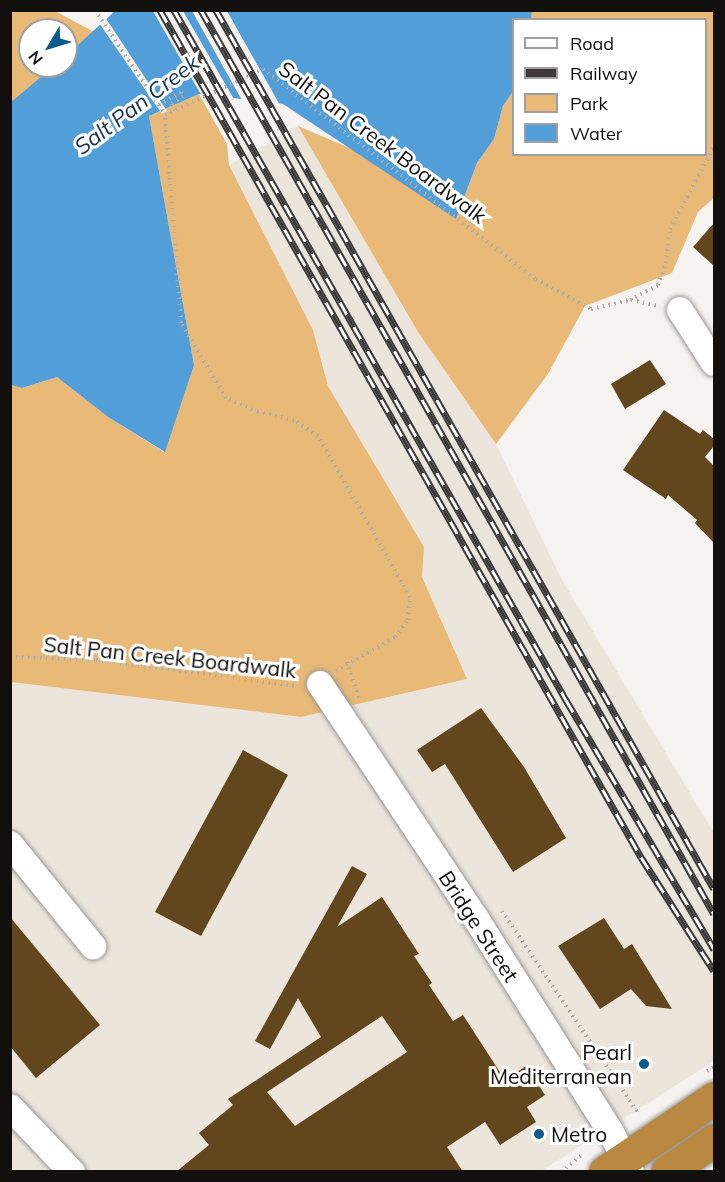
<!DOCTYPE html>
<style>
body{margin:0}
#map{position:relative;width:725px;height:1182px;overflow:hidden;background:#f5f2f0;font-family:Mulish,sans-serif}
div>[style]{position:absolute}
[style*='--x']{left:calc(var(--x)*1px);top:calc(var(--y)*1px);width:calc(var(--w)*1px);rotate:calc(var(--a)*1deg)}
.built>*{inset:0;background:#ece5dc}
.green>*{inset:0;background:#e8b977}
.water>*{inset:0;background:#529ed8}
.pier>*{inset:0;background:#f5f2f0}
.building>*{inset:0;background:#62461d}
.path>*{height:4px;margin-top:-2px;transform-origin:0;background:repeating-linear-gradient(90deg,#afadab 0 1.5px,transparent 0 6px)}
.roads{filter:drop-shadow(0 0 2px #999794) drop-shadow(0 0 2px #999794)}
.minor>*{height:26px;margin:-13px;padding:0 13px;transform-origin:13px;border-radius:13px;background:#fff}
.highway>*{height:33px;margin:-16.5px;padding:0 16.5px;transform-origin:16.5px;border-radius:16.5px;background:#b98942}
.rail>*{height:7px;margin-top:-3.5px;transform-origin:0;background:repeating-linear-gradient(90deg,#fff 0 14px,#3c3a39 0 28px);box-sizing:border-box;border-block:2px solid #3c3a39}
.dots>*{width:16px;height:16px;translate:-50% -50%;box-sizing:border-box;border:3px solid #fff;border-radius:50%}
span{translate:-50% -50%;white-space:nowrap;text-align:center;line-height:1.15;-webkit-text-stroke:6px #fff;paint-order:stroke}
.street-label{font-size:21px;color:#11100f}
.poi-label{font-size:21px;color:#11100f}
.right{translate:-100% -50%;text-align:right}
.left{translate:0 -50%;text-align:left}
.water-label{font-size:22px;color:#13344c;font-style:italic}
.frame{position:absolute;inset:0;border:12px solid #11100f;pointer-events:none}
.legend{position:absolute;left:512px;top:18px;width:195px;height:138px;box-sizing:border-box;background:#fff;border:2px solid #a09f9f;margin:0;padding:8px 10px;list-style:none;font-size:18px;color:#11100f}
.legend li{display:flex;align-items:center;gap:12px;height:30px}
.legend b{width:30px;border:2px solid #a09f9f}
.north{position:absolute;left:18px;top:18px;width:60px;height:60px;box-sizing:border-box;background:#fff;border:2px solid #a09f9f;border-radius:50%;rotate:232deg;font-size:16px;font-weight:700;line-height:24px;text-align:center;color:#11100f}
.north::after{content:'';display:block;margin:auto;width:21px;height:27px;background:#0b5d8f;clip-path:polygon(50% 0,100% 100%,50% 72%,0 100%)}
</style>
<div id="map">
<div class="built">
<i style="clip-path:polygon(298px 126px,418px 332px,496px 444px,561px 578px,714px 833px,714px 1061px,541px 1171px,11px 1172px,11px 682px,301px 717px,467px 679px,421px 577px,424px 547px,328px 386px,313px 330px,229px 165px)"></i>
</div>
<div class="green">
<i style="clip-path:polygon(11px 11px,55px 11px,94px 32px,66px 56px,66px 30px,30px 30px,30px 66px,54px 66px,11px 103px)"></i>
<i style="clip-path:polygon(532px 11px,714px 11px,714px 198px,698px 212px,672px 273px,585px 306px,548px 374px,496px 444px,418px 332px,298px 126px,366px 155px,456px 219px,477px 163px,494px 139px,503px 106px,513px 91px,514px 154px,706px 154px,706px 20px,531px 19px)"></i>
<i style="clip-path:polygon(199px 94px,227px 144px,229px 165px,313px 330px,328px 386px,424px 547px,422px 577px,467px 679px,301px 717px,11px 682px,11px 385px,22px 388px,57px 377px,108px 417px,164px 452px,194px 365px,149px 116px)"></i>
</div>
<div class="water">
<i style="clip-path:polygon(115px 11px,532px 11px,531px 19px,514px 20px,513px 91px,503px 106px,494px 139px,477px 163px,456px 219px,283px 104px,199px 94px,149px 116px,194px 365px,165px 452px,108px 417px,57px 377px,22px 388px,11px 385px,10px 103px,54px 66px,66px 66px,66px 56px)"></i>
</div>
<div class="pier">
<i style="clip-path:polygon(153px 11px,183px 11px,235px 101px,203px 98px)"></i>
<i style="clip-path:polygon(192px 11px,227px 11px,281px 107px,243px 102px)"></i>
<i style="clip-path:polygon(105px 17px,167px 111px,162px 114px,99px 23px)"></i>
</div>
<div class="building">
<i style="clip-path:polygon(714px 223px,714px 266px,693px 247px)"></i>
<i style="clip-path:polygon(650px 360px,666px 384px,625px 409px,611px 384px)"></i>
<i style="clip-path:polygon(664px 410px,700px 434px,703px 430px,714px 439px,714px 446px,705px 457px,714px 466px,714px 543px,695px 523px,697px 520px,668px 495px,666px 499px,623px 470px)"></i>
<i style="clip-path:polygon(481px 708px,524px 767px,566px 838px,513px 872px,445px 764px,432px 772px,417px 750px)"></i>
<i style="clip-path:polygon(243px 750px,288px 775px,201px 936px,155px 912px)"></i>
<i style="clip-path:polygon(evenodd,352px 866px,367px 874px,337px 927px,382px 897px,419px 954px,414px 956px,432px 983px,429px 985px,453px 1021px,463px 1015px,505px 1080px,526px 1066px,545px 1095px,527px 1107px,536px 1122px,500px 1145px,485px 1122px,447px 1147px,463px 1172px,176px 1172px,209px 1145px,199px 1133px,233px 1105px,228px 1099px,321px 1037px,298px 998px,270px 1049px,255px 1041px,352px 866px,382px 1016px,407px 1052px,295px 1126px,267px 1092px,382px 1016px)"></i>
<i style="clip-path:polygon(10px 917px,100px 1025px,36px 1078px,10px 1046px)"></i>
<i style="clip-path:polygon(604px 918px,624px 949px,632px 944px,672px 1009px,646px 1006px,631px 989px,600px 1009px,558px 946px)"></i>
</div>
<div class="path">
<i style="--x:95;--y:10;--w:125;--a:56.1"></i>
<i style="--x:159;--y:105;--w:26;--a:-31"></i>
<i style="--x:181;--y:92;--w:4;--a:63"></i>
<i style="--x:183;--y:96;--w:14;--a:146"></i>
<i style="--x:171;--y:104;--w:7;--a:56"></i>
<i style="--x:631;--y:300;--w:29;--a:12"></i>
<i style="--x:10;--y:657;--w:86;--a:2"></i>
<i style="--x:96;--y:660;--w:203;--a:7.4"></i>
<i style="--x:347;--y:662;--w:38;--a:72"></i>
<i style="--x:336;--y:671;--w:68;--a:-30"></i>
<i style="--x:395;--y:637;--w:21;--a:-53"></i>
<i style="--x:408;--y:620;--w:23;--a:-85"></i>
<i style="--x:410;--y:597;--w:185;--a:-119.7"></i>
<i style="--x:318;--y:436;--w:29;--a:-146"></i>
<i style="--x:294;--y:420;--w:37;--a:-167"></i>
<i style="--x:258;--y:412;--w:35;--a:-156"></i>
<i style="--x:226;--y:398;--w:87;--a:-121"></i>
<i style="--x:181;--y:323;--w:209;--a:-94.4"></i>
<i style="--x:165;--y:115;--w:108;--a:-25.1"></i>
<i style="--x:263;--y:69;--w:344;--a:37.6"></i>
<i style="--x:536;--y:279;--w:63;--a:28.6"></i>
<i style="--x:591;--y:309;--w:40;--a:-13"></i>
<i style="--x:630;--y:300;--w:32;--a:-28"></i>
<i style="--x:658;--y:285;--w:23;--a:-70"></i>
<i style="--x:666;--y:263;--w:34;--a:-83"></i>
<i style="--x:670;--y:229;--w:93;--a:-61.8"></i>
<i style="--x:502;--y:911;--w:245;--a:56"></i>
<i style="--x:707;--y:1071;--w:8;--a:-30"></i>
<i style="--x:561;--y:1172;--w:27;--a:-39"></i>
</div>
<div class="roads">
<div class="minor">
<i style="--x:680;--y:310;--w:63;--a:57.3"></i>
<i style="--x:320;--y:684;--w:280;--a:56.4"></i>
<i style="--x:475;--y:917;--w:254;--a:57.7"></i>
<i style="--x:611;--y:1132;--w:45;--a:63.4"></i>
<i style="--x:10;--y:844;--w:132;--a:50.9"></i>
<i style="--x:10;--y:1107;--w:90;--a:46.4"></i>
</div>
<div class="highway">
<i style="--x:605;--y:1172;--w:132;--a:-34.2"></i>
<i style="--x:667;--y:1172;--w:57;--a:-34.2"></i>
</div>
</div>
<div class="rail">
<i style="--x:160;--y:10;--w:974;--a:60.41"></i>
<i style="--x:641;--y:857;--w:135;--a:57.4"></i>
<i style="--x:174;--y:10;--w:794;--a:60.4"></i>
<i style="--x:566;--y:700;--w:290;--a:59.3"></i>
<i style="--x:201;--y:10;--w:1039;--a:60.43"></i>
<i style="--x:216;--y:10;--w:1010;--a:60.47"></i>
</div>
<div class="dots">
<i style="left:644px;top:1064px;background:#0b5d8f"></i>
<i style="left:539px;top:1134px;background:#0b5d8f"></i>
</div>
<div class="street-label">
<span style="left:383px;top:142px;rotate:37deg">Salt Pan Creek Boardwalk</span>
<span style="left:170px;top:657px;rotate:6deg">Salt Pan Creek Boardwalk</span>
<span style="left:479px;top:926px;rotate:57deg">Bridge Street</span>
</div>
<div class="poi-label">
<span class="right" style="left:632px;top:1064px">Pearl<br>Mediterranean</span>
<span class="left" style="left:551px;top:1134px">Metro</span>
</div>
<div class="water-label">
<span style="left:137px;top:105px;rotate:-37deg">Salt Pan Creek</span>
</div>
<div class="frame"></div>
<ul class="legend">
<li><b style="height:8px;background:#fff"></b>Road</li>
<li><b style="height:8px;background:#3c3a39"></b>Railway</li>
<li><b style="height:16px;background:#e8b977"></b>Park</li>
<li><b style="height:16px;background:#529ed8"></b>Water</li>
</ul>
<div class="north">N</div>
</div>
